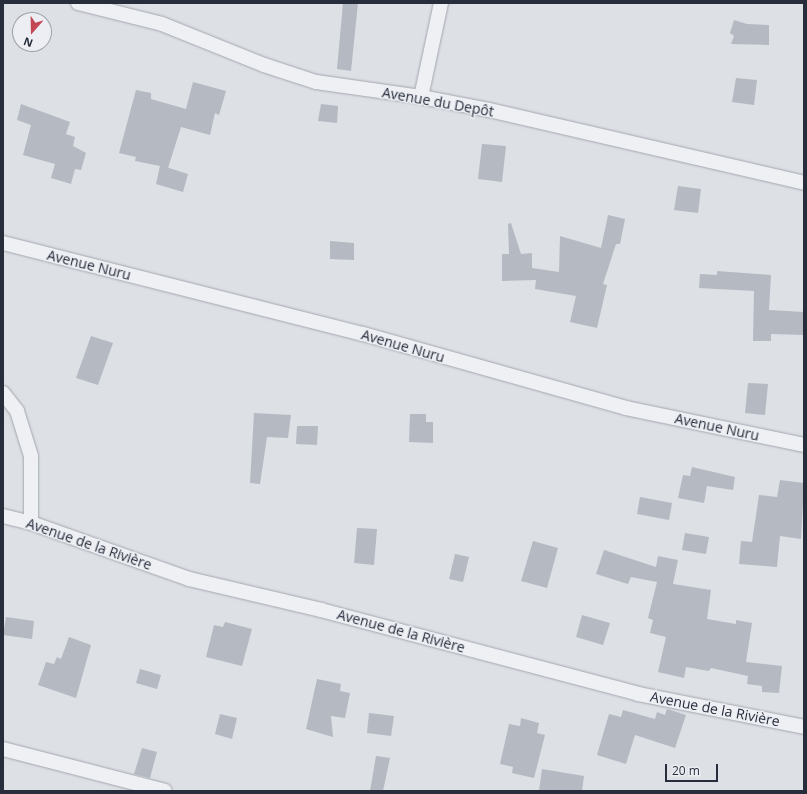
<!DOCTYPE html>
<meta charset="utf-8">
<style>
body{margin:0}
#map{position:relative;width:807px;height:794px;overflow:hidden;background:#dde0e5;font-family:"Open Sans",sans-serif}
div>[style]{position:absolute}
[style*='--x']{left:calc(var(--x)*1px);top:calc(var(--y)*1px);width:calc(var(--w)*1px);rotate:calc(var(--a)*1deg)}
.building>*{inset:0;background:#b4b9c2}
.roads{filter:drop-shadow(0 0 1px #a3a7af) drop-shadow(0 0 1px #a3a7af)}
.street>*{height:14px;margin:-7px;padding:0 7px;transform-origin:7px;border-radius:7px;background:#eff0f4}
span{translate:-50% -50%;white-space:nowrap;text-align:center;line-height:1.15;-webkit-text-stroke:3px #eceef3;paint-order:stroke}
.street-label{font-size:14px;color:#272d3b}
.frame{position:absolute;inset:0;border:4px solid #272d3b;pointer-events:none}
.north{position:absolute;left:12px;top:12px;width:40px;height:40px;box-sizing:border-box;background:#eceef3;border:1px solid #9da1a9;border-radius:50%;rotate:200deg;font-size:11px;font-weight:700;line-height:16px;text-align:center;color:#272d3b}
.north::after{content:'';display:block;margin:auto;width:14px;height:18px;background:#c44854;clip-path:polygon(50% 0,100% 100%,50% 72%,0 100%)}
.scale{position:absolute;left:665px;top:764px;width:53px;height:18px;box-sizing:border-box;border:2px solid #272d3b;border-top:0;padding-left:5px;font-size:12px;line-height:14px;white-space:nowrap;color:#272d3b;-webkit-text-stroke:3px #eceef3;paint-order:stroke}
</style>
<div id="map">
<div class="building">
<i style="clip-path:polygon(343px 3px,358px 3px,351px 71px,337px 69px)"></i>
<i style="clip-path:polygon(734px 20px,747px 24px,769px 25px,769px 45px,731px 44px,734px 36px,730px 33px)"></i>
<i style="clip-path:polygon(736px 78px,757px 80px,754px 105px,732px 102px)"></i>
<i style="clip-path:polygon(193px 82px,226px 91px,219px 115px,215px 113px,210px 135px,181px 127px,168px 168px,166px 167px,188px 174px,183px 192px,156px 184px,160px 166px,135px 161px,136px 157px,119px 153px,136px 90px,151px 93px,151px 99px,186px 109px)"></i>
<i style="clip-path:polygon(21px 104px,70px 122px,66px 134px,75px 137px,73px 146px,86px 153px,81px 170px,75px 169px,71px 184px,51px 178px,55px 164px,23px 155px,31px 125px,17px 120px)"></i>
<i style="clip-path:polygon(321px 104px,338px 106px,337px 123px,318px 121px)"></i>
<i style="clip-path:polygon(482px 144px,506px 146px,502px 182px,478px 179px)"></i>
<i style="clip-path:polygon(678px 186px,701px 189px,698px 213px,674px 210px)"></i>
<i style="clip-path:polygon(608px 215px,625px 219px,620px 244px,616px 244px,603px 284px,607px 285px,597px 328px,570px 322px,576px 296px,535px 289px,536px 280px,502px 281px,502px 254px,509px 254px,508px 224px,511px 223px,521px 254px,532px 253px,532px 268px,559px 272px,560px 236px,601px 248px)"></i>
<i style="clip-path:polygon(330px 241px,354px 243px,354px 260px,330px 259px)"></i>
<i style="clip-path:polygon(717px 271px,771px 275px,769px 310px,804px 312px,804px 335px,771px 334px,771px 341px,753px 341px,754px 291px,699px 288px,700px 274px,717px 275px)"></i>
<i style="clip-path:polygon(91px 336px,113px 343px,98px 385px,76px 378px)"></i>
<i style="clip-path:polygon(748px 383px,768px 384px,765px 415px,745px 413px)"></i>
<i style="clip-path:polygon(254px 413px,291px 415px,288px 438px,267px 437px,260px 484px,250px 483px)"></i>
<i style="clip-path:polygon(410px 414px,426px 414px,426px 422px,433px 422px,433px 443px,409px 442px)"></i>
<i style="clip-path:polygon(297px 426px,318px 426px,317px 445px,296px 444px)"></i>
<i style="clip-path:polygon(692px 467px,735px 477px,733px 490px,707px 486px,704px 503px,678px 498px,683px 475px,690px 476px)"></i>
<i style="clip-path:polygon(780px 480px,804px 483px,801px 539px,780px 536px,777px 567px,739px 564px,741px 541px,752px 542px,759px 495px,777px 497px)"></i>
<i style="clip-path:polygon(640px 497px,672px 503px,669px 520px,637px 514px)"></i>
<i style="clip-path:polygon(357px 528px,377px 529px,374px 565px,354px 563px)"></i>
<i style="clip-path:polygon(685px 533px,709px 537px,706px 554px,682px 550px)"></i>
<i style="clip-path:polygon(533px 541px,558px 548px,547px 588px,521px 581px)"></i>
<i style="clip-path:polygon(604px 550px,656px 567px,658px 556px,678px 560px,673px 584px,711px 590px,707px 619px,736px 624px,736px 620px,752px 623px,746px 662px,782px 666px,779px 693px,762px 692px,762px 686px,747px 684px,748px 676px,711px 668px,709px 671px,686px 667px,684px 678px,658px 672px,666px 637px,650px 633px,653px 620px,648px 618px,657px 582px,631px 577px,628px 584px,596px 574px)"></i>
<i style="clip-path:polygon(455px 554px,469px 557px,463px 582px,449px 579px)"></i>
<i style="clip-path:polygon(582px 615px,610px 623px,603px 645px,576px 637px)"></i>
<i style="clip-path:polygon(6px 617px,34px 621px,32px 639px,3px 635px)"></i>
<i style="clip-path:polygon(225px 622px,252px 629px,242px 666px,206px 657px,214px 625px,223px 627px)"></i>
<i style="clip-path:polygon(69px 637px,91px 645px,76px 698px,38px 685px,46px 662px,54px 664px,57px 657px,61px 659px)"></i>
<i style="clip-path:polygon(140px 669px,161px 675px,157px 689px,136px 683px)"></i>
<i style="clip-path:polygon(317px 679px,341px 684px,340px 691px,350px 693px,345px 718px,331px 716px,333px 737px,306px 729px)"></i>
<i style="clip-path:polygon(667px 709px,686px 715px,675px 748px,635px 735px,626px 764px,597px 755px,609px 714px,621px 717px,623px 710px,655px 719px,657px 712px,665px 715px)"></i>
<i style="clip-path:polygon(369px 713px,394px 716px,391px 736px,367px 733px)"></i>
<i style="clip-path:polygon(220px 714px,237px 718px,232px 739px,215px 734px)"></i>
<i style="clip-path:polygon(521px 718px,539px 723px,537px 733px,545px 735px,534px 778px,512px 773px,513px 767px,500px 764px,509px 724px,520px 726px)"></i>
<i style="clip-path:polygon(142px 748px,157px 752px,150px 778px,134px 774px)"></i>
<i style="clip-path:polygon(376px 756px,390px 758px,383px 791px,370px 791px)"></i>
<i style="clip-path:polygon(542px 769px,584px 776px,582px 791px,539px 791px)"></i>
</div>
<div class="roads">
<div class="street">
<i style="--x:78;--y:3;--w:87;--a:14"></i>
<i style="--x:162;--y:24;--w:110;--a:21.9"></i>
<i style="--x:264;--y:65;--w:55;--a:18.1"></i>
<i style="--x:316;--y:82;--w:106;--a:8.1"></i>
<i style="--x:421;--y:97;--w:69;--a:10.8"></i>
<i style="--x:489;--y:110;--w:323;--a:13"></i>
<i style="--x:421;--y:97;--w:96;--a:-78"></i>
<i style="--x:3;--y:243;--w:371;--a:14.2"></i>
<i style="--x:363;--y:334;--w:273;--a:15.7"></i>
<i style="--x:626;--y:408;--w:182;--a:11.7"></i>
<i style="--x:3;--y:393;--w:23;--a:52"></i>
<i style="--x:17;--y:411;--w:47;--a:72.7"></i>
<i style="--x:31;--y:456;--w:67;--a:90"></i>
<i style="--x:3;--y:516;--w:29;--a:14"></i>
<i style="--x:31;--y:523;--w:168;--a:19.5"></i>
<i style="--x:189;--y:579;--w:136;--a:13.2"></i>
<i style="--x:321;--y:610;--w:328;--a:14.8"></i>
<i style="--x:638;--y:694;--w:169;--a:11.2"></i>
<i style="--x:3;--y:749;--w:167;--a:14.5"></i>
</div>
</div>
<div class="street-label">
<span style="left:438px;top:102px;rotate:10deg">Avenue du Depôt</span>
<span style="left:89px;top:265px;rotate:14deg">Avenue Nuru</span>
<span style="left:403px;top:346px;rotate:16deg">Avenue Nuru</span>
<span style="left:717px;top:427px;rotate:12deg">Avenue Nuru</span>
<span style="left:89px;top:544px;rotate:19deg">Avenue de la Rivière</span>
<span style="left:401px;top:631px;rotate:15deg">Avenue de la Rivière</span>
<span style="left:715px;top:709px;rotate:11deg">Avenue de la Rivière</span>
</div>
<div class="frame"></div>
<div class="north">N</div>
<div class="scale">20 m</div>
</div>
